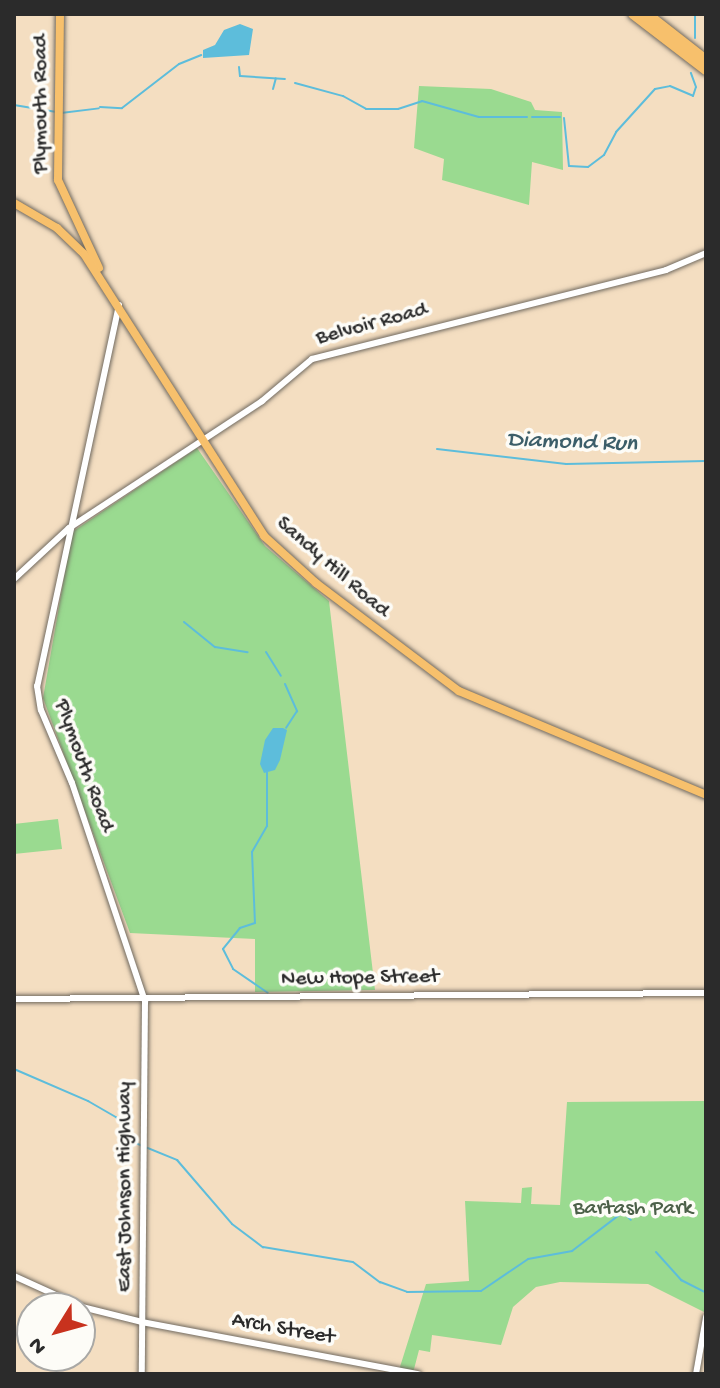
<!DOCTYPE html>
<style>
body{margin:0}
#map{position:relative;width:720px;height:1388px;overflow:hidden;background:#f4dec1;font-family:"Gochi Hand",sans-serif}
div>[style]{position:absolute}
[style*='--x']{left:calc(var(--x)*1px);top:calc(var(--y)*1px);width:calc(var(--w)*1px);rotate:calc(var(--a)*1deg)}
.green>*{inset:0;background:#9ada90}
.water>*{inset:0;background:#5dbddb}
.stream>*{height:2px;margin:-1px;padding:0 1px;transform-origin:1px;border-radius:1px;background:#5dbddb}
.roads{filter:drop-shadow(0 0 2px #716a60) drop-shadow(0 0 2px #716a60)}
.minor>*{height:6px;margin:-3px;padding:0 3px;transform-origin:3px;border-radius:3px;background:#fff}
.major>*{height:8px;margin:-4px;padding:0 4px;transform-origin:4px;border-radius:4px;background:#f7c06c}
.highway>*{height:10px;margin:-5px;padding:0 5px;transform-origin:5px;border-radius:5px;background:#f7c06c}
span{translate:-50% -50%;white-space:nowrap;text-align:center;line-height:1.15;-webkit-text-stroke:7px #fdfcf7;paint-order:stroke}
.street-label{font-size:22px;color:#2b2b2b}
.park-label{font-size:22px;color:#4c6049}
.water-label{font-size:24px;color:#3c5e69;font-style:italic}
.frame{position:absolute;inset:0;border:16px solid #2b2b2b;pointer-events:none}
.north{position:absolute;left:16px;top:1292px;width:80px;height:80px;box-sizing:border-box;background:#fdfcf7;border:2px solid #a9a8a5;border-radius:50%;rotate:233deg;font-size:22px;font-weight:700;line-height:32px;text-align:center;color:#2b2b2b}
.north::after{content:'';display:block;margin:auto;width:28px;height:36px;background:#c8321e;clip-path:polygon(50% 0,100% 100%,50% 72%,0 100%)}
</style>
<div id="map">
<div class="green">
<i style="clip-path:polygon(419px 86px,491px 89px,531px 102px,535px 110px,562px 112px,563px 170px,532px 162px,529px 205px,442px 180px,444px 159px,414px 148px)"></i>
<i style="clip-path:polygon(197px 448px,265px 546px,329px 601px,375px 990px,255px 992px,255px 939px,130px 933px,43px 698px,72px 532px)"></i>
<i style="clip-path:polygon(58px 819px,62px 849px,14px 854px,14px 824px)"></i>
<i style="clip-path:polygon(706px 1101px,706px 1313px,648px 1284px,560px 1282px,536px 1287px,513px 1307px,501px 1345px,432px 1335px,430px 1352px,419px 1350px,413px 1373px,399px 1370px,426px 1284px,469px 1281px,465px 1201px,521px 1203px,522px 1188px,532px 1187px,531px 1204px,560px 1205px,567px 1102px)"></i>
</div>
<div class="water">
<i style="clip-path:polygon(240px 24px,253px 29px,249px 55px,203px 58px,203px 50px,215px 45px,224px 30px)"></i>
<i style="clip-path:polygon(283px 728px,287px 730px,280px 760px,275px 770px,264px 773px,260px 764px,265px 740px,273px 728px)"></i>
</div>
<div class="stream">
<i style="--x:695;--y:38;--w:24;--a:-90"></i>
<i style="--x:239;--y:67;--w:9;--a:84"></i>
<i style="--x:240;--y:76;--w:45;--a:3.8"></i>
<i style="--x:295;--y:83;--w:50;--a:15.2"></i>
<i style="--x:343;--y:96;--w:26;--a:29"></i>
<i style="--x:366;--y:109;--w:32;--a:0"></i>
<i style="--x:398;--y:109;--w:25;--a:-18"></i>
<i style="--x:422;--y:101;--w:59;--a:15.7"></i>
<i style="--x:479;--y:117;--w:48;--a:0"></i>
<i style="--x:273;--y:89;--w:11;--a:-75"></i>
<i style="--x:14;--y:105;--w:43;--a:9.5"></i>
<i style="--x:100;--y:107;--w:22;--a:3"></i>
<i style="--x:122;--y:108;--w:72;--a:-37.7"></i>
<i style="--x:179;--y:64;--w:24;--a:-22"></i>
<i style="--x:61;--y:113;--w:38;--a:-7"></i>
<i style="--x:532;--y:117;--w:28;--a:0"></i>
<i style="--x:564;--y:118;--w:48;--a:84.1"></i>
<i style="--x:569;--y:166;--w:19;--a:3"></i>
<i style="--x:588;--y:167;--w:20;--a:-37"></i>
<i style="--x:604;--y:155;--w:26;--a:-62"></i>
<i style="--x:616;--y:132;--w:58;--a:-47.8"></i>
<i style="--x:655;--y:89;--w:15;--a:-11"></i>
<i style="--x:670;--y:86;--w:25;--a:23"></i>
<i style="--x:693;--y:96;--w:9;--a:-72"></i>
<i style="--x:696;--y:87;--w:15;--a:-110"></i>
<i style="--x:437;--y:449;--w:130;--a:6.6"></i>
<i style="--x:566;--y:464;--w:140;--a:-1.2"></i>
<i style="--x:184;--y:622;--w:40;--a:39"></i>
<i style="--x:215;--y:647;--w:33;--a:9"></i>
<i style="--x:266;--y:652;--w:28;--a:58"></i>
<i style="--x:285;--y:684;--w:30;--a:66"></i>
<i style="--x:297;--y:711;--w:20;--a:123"></i>
<i style="--x:267;--y:771;--w:55;--a:90"></i>
<i style="--x:267;--y:826;--w:30;--a:120"></i>
<i style="--x:252;--y:852;--w:71;--a:87.6"></i>
<i style="--x:255;--y:923;--w:16;--a:162"></i>
<i style="--x:240;--y:928;--w:27;--a:129"></i>
<i style="--x:223;--y:949;--w:22;--a:63"></i>
<i style="--x:233;--y:969;--w:42;--a:34.4"></i>
<i style="--x:14;--y:1069;--w:81;--a:23.4"></i>
<i style="--x:88;--y:1101;--w:32;--a:30"></i>
<i style="--x:116;--y:1117;--w:30;--a:56"></i>
<i style="--x:133;--y:1142;--w:48;--a:22.2"></i>
<i style="--x:177;--y:1160;--w:84;--a:49.3"></i>
<i style="--x:232;--y:1224;--w:39;--a:37"></i>
<i style="--x:263;--y:1247;--w:91;--a:9.5"></i>
<i style="--x:353;--y:1262;--w:34;--a:37"></i>
<i style="--x:380;--y:1282;--w:29;--a:20"></i>
<i style="--x:407;--y:1292;--w:74;--a:-0.8"></i>
<i style="--x:481;--y:1291;--w:57;--a:-34.2"></i>
<i style="--x:528;--y:1259;--w:45;--a:-10.3"></i>
<i style="--x:572;--y:1251;--w:64;--a:-37.4"></i>
<i style="--x:623;--y:1212;--w:11;--a:45"></i>
<i style="--x:656;--y:1252;--w:38;--a:48"></i>
<i style="--x:681;--y:1280;--w:28;--a:27"></i>
</div>
<div class="roads">
<div class="minor">
<i style="--x:119;--y:305;--w:390;--a:102.1"></i>
<i style="--x:37;--y:686;--w:24;--a:81"></i>
<i style="--x:41;--y:710;--w:79;--a:67"></i>
<i style="--x:72;--y:783;--w:230;--a:71.5"></i>
<i style="--x:145;--y:1001;--w:373;--a:90.5"></i>
<i style="--x:14;--y:579;--w:75;--a:-42.8"></i>
<i style="--x:69;--y:528;--w:231;--a:-33.3"></i>
<i style="--x:262;--y:401;--w:65;--a:-40"></i>
<i style="--x:312;--y:359;--w:365;--a:-14.1"></i>
<i style="--x:666;--y:270;--w:43;--a:-23"></i>
<i style="--x:14;--y:999;--w:692;--a:-0.5"></i>
<i style="--x:14;--y:1276;--w:75;--a:24.5"></i>
<i style="--x:82;--y:1307;--w:62;--a:14"></i>
<i style="--x:142;--y:1322;--w:281;--a:10.7"></i>
<i style="--x:696;--y:1374;--w:58;--a:-80"></i>
</div>
<div class="major">
<i style="--x:60;--y:14;--w:166;--a:90.7"></i>
<i style="--x:58;--y:180;--w:97;--a:65"></i>
<i style="--x:14;--y:203;--w:50;--a:30.2"></i>
<i style="--x:57;--y:228;--w:37;--a:44"></i>
<i style="--x:84;--y:254;--w:335;--a:57.4"></i>
<i style="--x:264;--y:536;--w:70;--a:42.1"></i>
<i style="--x:316;--y:583;--w:179;--a:37.1"></i>
<i style="--x:459;--y:691;--w:268;--a:22.8"></i>
</div>
<div class="highway">
<i style="--x:633;--y:14;--w:92;--a:37.5"></i>
<i style="--x:647;--y:14;--w:75;--a:37.9"></i>
</div>
</div>
<div class="street-label">
<span style="left:42px;top:104px;rotate:-90deg">Plymouth Road</span>
<span style="left:372px;top:325px;rotate:-15deg">Belvoir Road</span>
<span style="left:332px;top:568px;rotate:41deg">Sandy Hill Road</span>
<span style="left:83px;top:766px;rotate:70deg">Plymouth Road</span>
<span style="left:360px;top:979px;rotate:-1deg">New Hope Street</span>
<span style="left:126px;top:1187px;rotate:-90deg">East Johnson Highway</span>
<span style="left:283px;top:1330px;rotate:10deg">Arch Street</span>
</div>
<div class="park-label">
<span style="left:633px;top:1210px">Bartash Park</span>
</div>
<div class="water-label">
<span style="left:572px;top:443px;rotate:2deg">Diamond Run</span>
</div>
<div class="frame"></div>
<div class="north">N</div>
</div>
